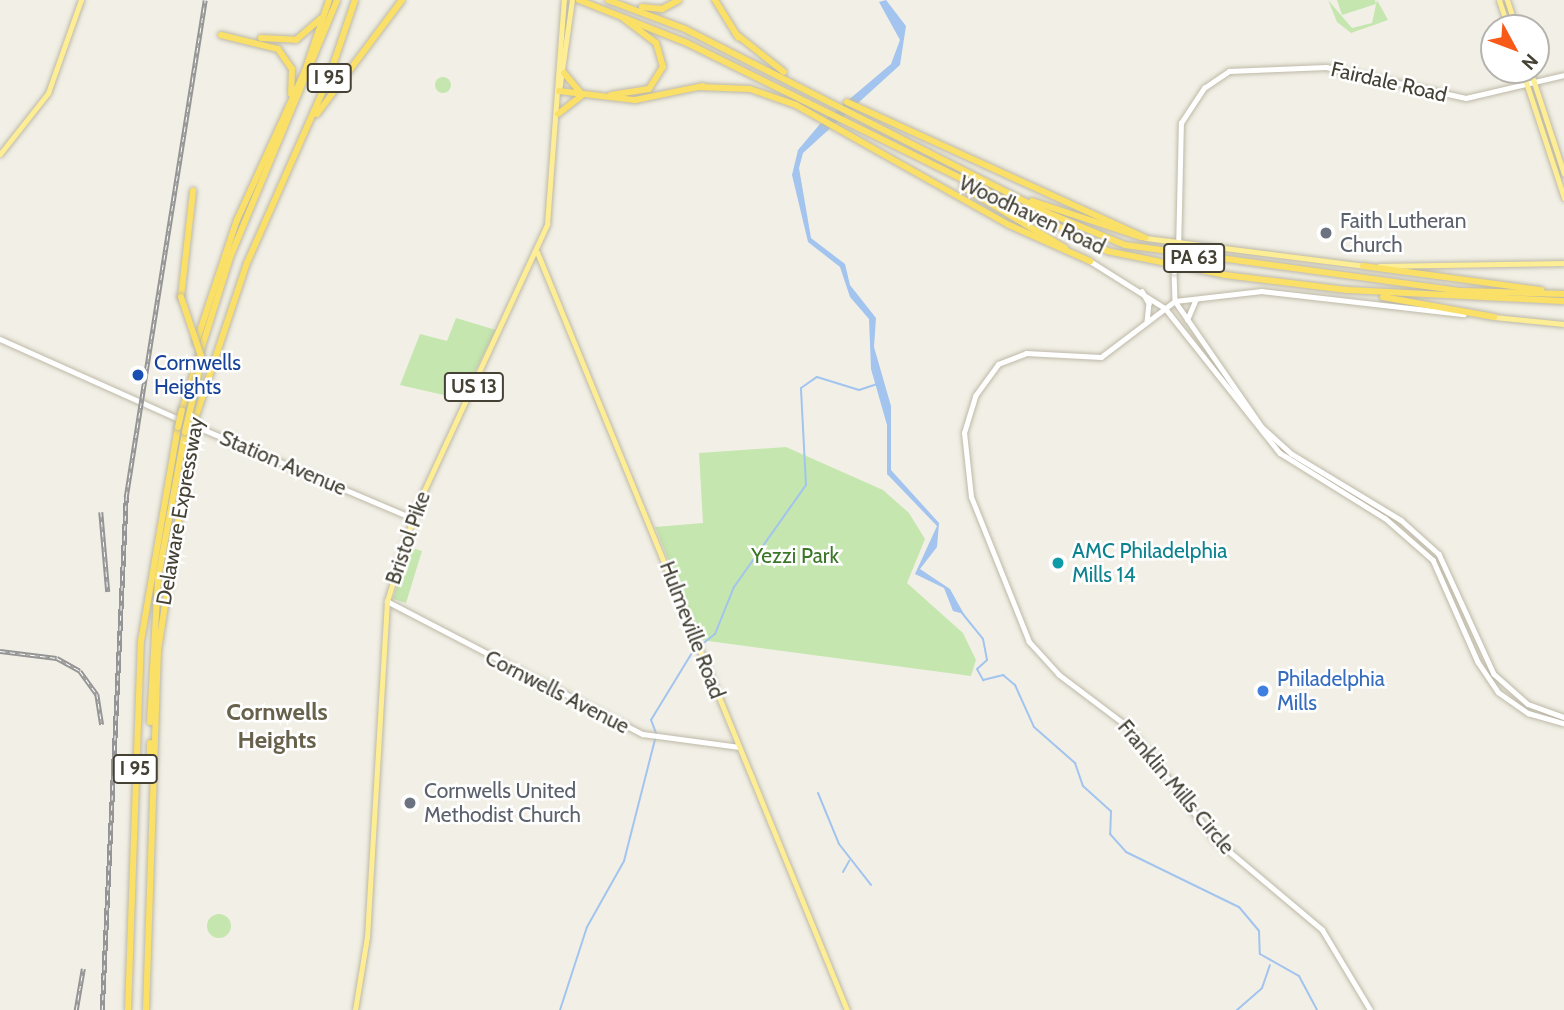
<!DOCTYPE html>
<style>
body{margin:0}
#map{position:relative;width:1564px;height:1010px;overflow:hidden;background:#f2f0e6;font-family:Cabin,sans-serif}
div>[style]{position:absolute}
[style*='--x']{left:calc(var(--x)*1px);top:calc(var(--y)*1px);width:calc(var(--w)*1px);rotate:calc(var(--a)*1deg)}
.green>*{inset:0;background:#c5e6af}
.round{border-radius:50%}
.water>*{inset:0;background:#a2c4ef}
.stream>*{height:2px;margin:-1px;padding:0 1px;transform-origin:1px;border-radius:1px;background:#a2c4ef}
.roads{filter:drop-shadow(0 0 2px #beb9a8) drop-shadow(0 0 2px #beb9a8)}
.minor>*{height:4.5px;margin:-2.25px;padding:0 2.25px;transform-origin:2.25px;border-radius:2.25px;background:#fff}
.major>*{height:5px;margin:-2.5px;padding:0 2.5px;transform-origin:2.5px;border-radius:2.5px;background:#fdee95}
.highway>*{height:6px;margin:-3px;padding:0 3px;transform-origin:3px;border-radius:3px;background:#fbe068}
.rail>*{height:4.5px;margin-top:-2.25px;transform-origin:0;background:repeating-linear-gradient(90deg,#fff 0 5px,#959595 0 10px);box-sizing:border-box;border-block:2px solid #959595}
.bridges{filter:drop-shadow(0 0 2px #beb9a8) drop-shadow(0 0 2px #beb9a8)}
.minor-bridge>*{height:4.5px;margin:-2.25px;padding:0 2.25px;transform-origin:2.25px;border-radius:2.25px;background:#fff}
.highway-bridge>*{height:6px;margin:-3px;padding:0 3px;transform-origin:3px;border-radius:3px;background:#fbe068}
.dots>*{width:19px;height:19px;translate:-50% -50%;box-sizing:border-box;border:4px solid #fff;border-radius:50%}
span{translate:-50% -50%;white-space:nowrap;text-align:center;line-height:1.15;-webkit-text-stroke:5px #fff;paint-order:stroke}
.shield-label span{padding:2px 5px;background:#fff;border:2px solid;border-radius:5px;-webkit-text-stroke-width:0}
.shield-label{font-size:19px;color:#454135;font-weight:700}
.street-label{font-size:21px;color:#454135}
.worship-label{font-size:21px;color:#5b616d}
.left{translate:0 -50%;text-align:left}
.transit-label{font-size:21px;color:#164399}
.culture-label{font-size:21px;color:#0d838f}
.park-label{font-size:21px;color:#3b7629}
.shop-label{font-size:21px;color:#366cbe}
.quarter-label{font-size:24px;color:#68614c;font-weight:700}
.north{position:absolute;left:1480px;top:14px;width:70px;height:70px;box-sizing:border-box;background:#fff;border:2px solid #b5b3ae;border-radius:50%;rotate:131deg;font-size:19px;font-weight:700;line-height:28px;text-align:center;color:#454135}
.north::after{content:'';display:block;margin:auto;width:24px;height:32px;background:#f75a18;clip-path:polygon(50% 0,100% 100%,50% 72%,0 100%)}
</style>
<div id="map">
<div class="green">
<i style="clip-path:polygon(1328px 0,1352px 28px,1372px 23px,1377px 0,1388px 20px,1351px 33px,1337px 22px)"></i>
<i style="clip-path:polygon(1337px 0,1375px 0,1376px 4px,1342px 15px)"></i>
<i class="round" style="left:435px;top:77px;width:16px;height:16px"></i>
<i style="clip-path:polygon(456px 318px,496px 330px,461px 399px,400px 385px,420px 334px,447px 341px)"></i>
<i style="clip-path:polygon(786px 447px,883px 490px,909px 513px,925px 539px,907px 583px,963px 633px,976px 660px,971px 676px,701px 640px,655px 527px,703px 523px,699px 453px)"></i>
<i style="clip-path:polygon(409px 547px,422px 551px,406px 603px,393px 599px)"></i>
<i class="round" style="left:207px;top:914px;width:24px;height:24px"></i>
</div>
<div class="water">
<i style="clip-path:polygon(886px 0,906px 26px,900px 65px,803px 153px,799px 168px,811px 238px,845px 264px,850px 285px,876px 318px,874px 347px,891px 406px,891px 470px,939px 523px,937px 547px,920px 569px,950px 589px,964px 614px,953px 611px,944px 588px,915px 574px,937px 526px,887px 474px,887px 425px,871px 369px,869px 319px,850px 297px,840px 267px,808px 242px,792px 175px,798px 150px,820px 124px,891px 64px,900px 40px,879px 2px)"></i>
</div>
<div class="stream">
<i style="--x:962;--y:613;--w:33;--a:51"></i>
<i style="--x:983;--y:639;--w:21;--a:79"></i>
<i style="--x:987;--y:660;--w:13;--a:138"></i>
<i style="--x:977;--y:669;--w:13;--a:61"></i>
<i style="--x:983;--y:680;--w:21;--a:-14"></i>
<i style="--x:1003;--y:675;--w:16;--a:40"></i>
<i style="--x:1015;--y:685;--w:46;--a:65.7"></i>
<i style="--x:1034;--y:727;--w:55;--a:41.3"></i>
<i style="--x:1075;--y:763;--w:24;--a:71"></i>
<i style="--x:1083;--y:786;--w:38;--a:42"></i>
<i style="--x:1111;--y:811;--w:23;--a:92"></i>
<i style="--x:1110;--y:834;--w:24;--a:48"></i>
<i style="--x:1126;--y:852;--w:126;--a:26"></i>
<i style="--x:1239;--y:907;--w:31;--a:50"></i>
<i style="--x:1259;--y:931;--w:23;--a:88"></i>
<i style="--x:1260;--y:954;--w:45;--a:29.4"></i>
<i style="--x:1299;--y:976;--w:38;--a:62"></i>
<i style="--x:700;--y:646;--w:19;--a:-39"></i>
<i style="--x:715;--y:634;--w:51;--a:-68"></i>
<i style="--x:734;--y:587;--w:125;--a:-54.8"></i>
<i style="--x:806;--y:485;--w:97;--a:-93"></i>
<i style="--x:801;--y:388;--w:19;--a:-35"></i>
<i style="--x:817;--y:377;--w:44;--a:17.2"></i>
<i style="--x:859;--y:390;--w:20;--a:-18"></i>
<i style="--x:656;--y:733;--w:14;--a:-111"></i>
<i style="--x:651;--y:720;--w:84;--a:-58.6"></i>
<i style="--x:818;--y:793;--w:55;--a:67.6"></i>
<i style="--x:839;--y:844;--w:52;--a:52"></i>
<i style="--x:843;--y:872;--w:13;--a:-61"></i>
<i style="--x:560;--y:1010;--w:87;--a:-72"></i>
<i style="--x:587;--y:927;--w:76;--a:-60.7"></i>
<i style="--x:624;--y:861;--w:126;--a:-75.7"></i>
<i style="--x:1237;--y:1010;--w:33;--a:-41"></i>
<i style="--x:1262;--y:988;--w:24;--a:-71"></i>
</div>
<div class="roads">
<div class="minor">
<i style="--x:1178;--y:252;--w:129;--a:-88.7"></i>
<i style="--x:1181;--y:123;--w:42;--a:-56.7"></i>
<i style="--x:1204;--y:88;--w:30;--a:-34"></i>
<i style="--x:1229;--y:71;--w:97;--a:-2.4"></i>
<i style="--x:1326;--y:67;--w:143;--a:12.5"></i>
<i style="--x:1466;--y:98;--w:101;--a:-13.2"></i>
<i style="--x:1090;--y:261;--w:89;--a:32.1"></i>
<i style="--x:1165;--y:308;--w:185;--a:51.6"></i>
<i style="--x:1280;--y:453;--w:123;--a:31.8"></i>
<i style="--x:1385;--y:518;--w:64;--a:41.2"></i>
<i style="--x:1433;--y:560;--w:111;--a:66.2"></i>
<i style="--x:1478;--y:662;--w:36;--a:56"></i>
<i style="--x:1498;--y:692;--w:37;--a:35"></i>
<i style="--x:1528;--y:713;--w:37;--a:16"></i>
<i style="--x:1174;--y:272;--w:29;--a:88"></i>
<i style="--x:1175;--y:301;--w:153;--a:55.4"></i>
<i style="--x:1262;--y:427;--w:40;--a:42"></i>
<i style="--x:1292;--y:454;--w:127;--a:31.2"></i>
<i style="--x:1401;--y:520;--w:51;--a:41.8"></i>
<i style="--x:1439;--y:554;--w:132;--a:65.4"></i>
<i style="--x:1494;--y:674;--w:45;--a:41.4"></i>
<i style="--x:1528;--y:704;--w:38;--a:20"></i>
<i style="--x:1142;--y:291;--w:14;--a:60"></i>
<i style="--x:1149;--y:303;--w:18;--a:96"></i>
<i style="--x:1187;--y:320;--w:21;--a:-67"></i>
<i style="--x:0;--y:339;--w:198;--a:24.1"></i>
<i style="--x:193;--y:425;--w:238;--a:23"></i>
<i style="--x:387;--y:601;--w:288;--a:27.5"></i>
<i style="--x:643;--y:734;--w:97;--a:7.7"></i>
<i style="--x:1370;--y:1010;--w:93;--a:-121"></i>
<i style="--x:1322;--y:930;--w:141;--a:-139.9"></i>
<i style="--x:1214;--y:839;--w:140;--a:-127.4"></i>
<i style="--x:1129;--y:728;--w:88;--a:-142.9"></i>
<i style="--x:1059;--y:675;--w:45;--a:-132.3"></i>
<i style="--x:1029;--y:642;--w:156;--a:-111.8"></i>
<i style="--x:971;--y:497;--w:64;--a:-96.2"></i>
<i style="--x:964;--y:433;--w:39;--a:-73"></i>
<i style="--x:975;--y:396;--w:39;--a:-54"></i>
<i style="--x:998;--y:364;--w:30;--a:-21"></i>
<i style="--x:1026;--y:353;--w:75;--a:3.1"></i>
<i style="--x:1101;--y:357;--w:93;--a:-37.1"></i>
<i style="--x:1175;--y:301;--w:87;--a:-6.6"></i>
<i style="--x:1261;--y:291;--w:204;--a:6.5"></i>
</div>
<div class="major">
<i style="--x:1499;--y:0;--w:29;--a:72"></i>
<i style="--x:1507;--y:0;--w:29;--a:72"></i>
<i style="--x:1522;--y:70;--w:135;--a:71.8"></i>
<i style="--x:1530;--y:70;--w:109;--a:71.9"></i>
<i style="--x:559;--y:91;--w:92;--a:-81.9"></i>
<i style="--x:0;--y:154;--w:78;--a:-51.8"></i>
<i style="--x:48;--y:93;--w:99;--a:-70.5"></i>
<i style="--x:1146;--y:238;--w:221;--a:7.3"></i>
<i style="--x:537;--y:252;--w:819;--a:67.76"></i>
<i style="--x:1379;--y:266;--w:185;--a:-0.9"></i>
<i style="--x:1494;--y:317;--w:70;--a:5.7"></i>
<i style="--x:355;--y:1010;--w:74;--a:-80.7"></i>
<i style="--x:367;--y:937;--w:337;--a:-86.6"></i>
<i style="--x:387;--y:601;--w:97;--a:-72.7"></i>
<i style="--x:416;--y:508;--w:313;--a:-65.2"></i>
<i style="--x:547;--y:224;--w:225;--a:-85.7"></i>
</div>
<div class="highway">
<i style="--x:579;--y:0;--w:116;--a:21.7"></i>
<i style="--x:687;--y:43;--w:469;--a:26.3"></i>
<i style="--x:1107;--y:251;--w:120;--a:11.5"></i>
<i style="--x:1225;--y:275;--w:123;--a:7"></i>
<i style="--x:1347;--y:290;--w:217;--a:2.9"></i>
<i style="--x:608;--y:0;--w:82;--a:20.6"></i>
<i style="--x:685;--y:29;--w:407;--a:26.9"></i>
<i style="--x:1048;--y:213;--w:83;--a:22.6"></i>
<i style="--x:1125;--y:245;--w:340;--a:7.8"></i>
<i style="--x:1462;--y:291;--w:102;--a:1.7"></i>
<i style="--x:715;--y:0;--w:44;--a:58.1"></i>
<i style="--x:642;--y:7;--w:20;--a:6"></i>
<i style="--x:662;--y:9;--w:19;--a:-28"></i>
<i style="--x:736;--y:34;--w:61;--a:38.4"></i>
<i style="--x:221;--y:35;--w:59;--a:13.8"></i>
<i style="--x:278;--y:49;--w:24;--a:55"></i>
<i style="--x:292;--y:69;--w:25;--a:92"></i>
<i style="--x:261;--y:38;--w:35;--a:3"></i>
<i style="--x:296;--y:40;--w:33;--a:-41"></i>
<i style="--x:564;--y:73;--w:25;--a:50"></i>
<i style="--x:699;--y:87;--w:51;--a:2.2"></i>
<i style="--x:750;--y:89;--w:49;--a:19.2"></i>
<i style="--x:796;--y:105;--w:244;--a:29.4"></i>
<i style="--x:1009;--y:225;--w:89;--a:24"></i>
<i style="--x:559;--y:91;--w:77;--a:6.8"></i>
<i style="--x:635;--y:100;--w:69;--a:-11.6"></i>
<i style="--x:611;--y:95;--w:38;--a:-9"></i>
<i style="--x:649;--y:89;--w:26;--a:-58"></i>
<i style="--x:663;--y:67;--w:25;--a:-106"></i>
<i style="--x:656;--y:43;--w:40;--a:-143"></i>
<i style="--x:847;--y:102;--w:328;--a:24.5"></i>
<i style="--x:317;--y:114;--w:142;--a:-53.3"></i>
<i style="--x:558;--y:114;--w:29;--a:-38"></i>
<i style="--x:963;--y:187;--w:119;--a:30.9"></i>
<i style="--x:1032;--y:201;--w:115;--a:18.3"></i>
<i style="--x:1363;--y:266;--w:180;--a:7.7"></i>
<i style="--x:181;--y:297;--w:107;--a:-83.5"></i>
<i style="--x:1383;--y:297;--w:113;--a:10.2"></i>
<i style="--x:196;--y:343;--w:130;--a:-71.6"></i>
<i style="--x:237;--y:220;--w:164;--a:-65.5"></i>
<i style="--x:305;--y:71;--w:75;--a:-71.3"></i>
<i style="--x:182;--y:410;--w:163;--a:-72.5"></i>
<i style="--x:231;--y:255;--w:276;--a:-67.4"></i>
<i style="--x:195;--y:419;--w:164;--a:-71.6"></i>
<i style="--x:247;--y:263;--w:203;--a:-66.2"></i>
<i style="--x:329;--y:77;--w:81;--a:-71.3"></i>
<i style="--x:150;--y:722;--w:144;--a:-86.8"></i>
<i style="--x:158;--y:578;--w:148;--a:-79.5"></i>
<i style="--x:150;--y:743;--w:31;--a:90"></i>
<i style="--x:128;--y:1010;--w:369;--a:-88"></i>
<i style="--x:141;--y:641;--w:217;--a:-80.2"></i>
<i style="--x:146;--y:1010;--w:360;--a:-88.1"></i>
<i style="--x:158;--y:650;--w:221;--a:-81.1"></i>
</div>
</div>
<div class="rail">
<i style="--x:101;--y:512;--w:80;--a:85"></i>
<i style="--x:0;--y:651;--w:57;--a:7"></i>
<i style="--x:57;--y:658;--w:26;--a:29"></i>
<i style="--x:80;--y:671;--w:29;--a:54"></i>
<i style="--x:97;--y:694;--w:31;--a:81"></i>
<i style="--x:76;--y:1010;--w:42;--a:-80.3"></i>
<i style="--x:102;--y:1010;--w:514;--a:-87.32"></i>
<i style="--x:126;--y:497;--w:503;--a:-80.97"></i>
</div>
<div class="bridges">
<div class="minor-bridge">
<i style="--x:1174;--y:272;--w:20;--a:-79"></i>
</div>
<div class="highway-bridge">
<i style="--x:181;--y:297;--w:65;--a:71.3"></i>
<i style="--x:202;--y:359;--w:75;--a:103.1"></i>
<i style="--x:178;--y:427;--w:17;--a:-77"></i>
<i style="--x:192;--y:432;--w:13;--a:-77"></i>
</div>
</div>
<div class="dots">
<i style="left:1326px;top:233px;background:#6b7280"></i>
<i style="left:138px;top:375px;background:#1a4fb4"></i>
<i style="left:1058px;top:563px;background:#0f9aa8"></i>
<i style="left:1263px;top:691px;background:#3f7fe0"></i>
<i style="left:410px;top:803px;background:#6b7280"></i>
</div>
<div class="shield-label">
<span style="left:329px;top:78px">I 95</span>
<span style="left:1194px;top:258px">PA 63</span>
<span style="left:474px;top:387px">US 13</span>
<span style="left:135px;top:769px">I 95</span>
</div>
<div class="street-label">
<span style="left:1389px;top:82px;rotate:13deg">Fairdale Road</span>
<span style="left:1032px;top:215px;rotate:25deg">Woodhaven Road</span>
<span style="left:283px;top:463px;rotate:23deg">Station Avenue</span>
<span style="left:180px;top:511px;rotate:-80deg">Delaware Expressway</span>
<span style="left:408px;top:538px;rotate:-71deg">Bristol Pike</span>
<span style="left:692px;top:630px;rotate:69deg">Hulmeville Road</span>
<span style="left:557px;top:692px;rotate:27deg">Cornwells Avenue</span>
<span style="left:1176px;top:787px;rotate:50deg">Franklin Mills Circle</span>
</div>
<div class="worship-label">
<span class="left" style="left:1340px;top:233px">Faith Lutheran<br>Church</span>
<span class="left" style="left:424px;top:803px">Cornwells United<br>Methodist Church</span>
</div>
<div class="transit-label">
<span class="left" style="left:154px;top:375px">Cornwells<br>Heights</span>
</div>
<div class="culture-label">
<span class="left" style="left:1072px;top:563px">AMC Philadelphia<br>Mills 14</span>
</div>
<div class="park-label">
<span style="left:795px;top:556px">Yezzi Park</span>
</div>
<div class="shop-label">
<span class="left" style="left:1277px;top:691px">Philadelphia<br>Mills</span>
</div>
<div class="quarter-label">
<span style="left:277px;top:726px">Cornwells<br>Heights</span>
</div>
<div class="north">N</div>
</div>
